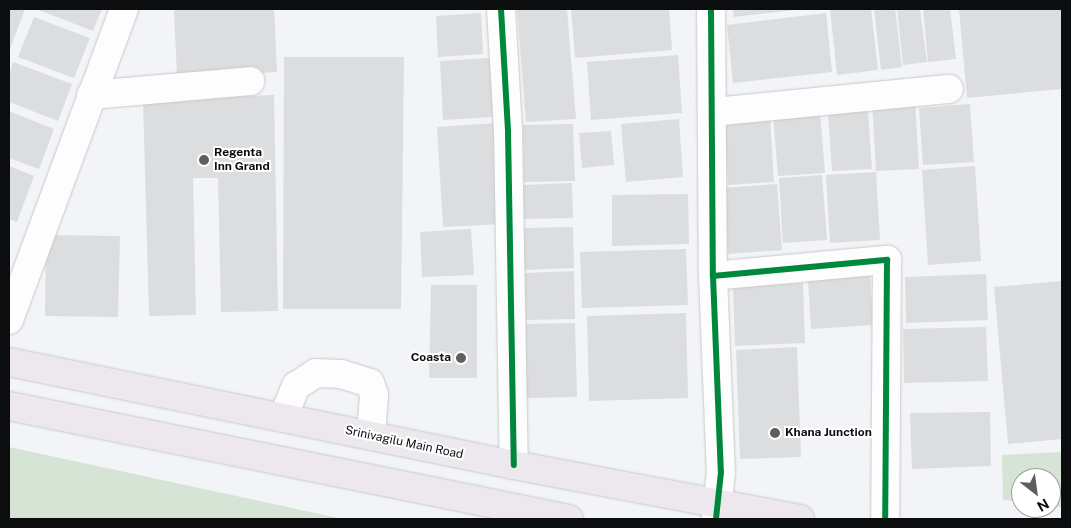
<!DOCTYPE html>
<style>
body{margin:0}
#map{position:relative;width:1071px;height:528px;overflow:hidden;background:#f2f4f7;font-family:"Public Sans",sans-serif}
div>[style]{position:absolute}
[style*='--x']{left:calc(var(--x)*1px);top:calc(var(--y)*1px);width:calc(var(--w)*1px);rotate:calc(var(--a)*1deg)}
.green>*{inset:0;background:#d5e4d5}
.building>*{inset:0;background:#dcdddf}
.roads{filter:drop-shadow(0 0 1px #c7c9ca) drop-shadow(0 0 1px #c7c9ca)}
.minor>*{height:28px;margin:-14px;padding:0 14px;transform-origin:14px;border-radius:14px;background:#fdfdfe}
.major>*{height:28px;margin:-14px;padding:0 14px;transform-origin:14px;border-radius:14px;background:#ede8ed}
.cycleway>*{height:6px;margin:-3px;padding:0 3px;transform-origin:3px;border-radius:3px;background:#00873e}
.dots>*{width:14px;height:14px;translate:-50% -50%;box-sizing:border-box;border:2px solid #fff;border-radius:50%}
span{translate:-50% -50%;white-space:nowrap;text-align:center;line-height:1.15;-webkit-text-stroke:4px #fff;paint-order:stroke}
.poi-label{font-size:12px;color:#0c0d0f;font-weight:700}
.left{translate:0 -50%;text-align:left}
.right{translate:-100% -50%;text-align:right}
.street-label{font-size:12px;color:#0c0d0f}
.frame{position:absolute;inset:0;border:10px solid #0c0d0f;pointer-events:none}
.north{position:absolute;left:1011px;top:468px;width:50px;height:50px;box-sizing:border-box;background:#fff;border:1px solid #9e9e9f;border-radius:50%;rotate:150deg;font-size:14px;font-weight:700;line-height:20px;text-align:center;color:#0c0d0f}
.north::after{content:'';display:block;margin:auto;width:18px;height:22px;background:#5c5e60;clip-path:polygon(50% 0,100% 100%,50% 72%,0 100%)}
</style>
<div id="map">
<div class="green">
<i style="clip-path:polygon(9px 447px,343px 519px,9px 519px)"></i>
<i style="clip-path:polygon(1062px 452px,1062px 507px,1051px 506px,1051px 478px,1021px 478px,1021px 502px,1003px 500px,1002px 455px)"></i>
</div>
<div class="building">
<i style="clip-path:polygon(9px 9px,25px 9px,10px 49px,9px 49px)"></i>
<i style="clip-path:polygon(36px 9px,102px 9px,93px 31px)"></i>
<i style="clip-path:polygon(174px 9px,274px 9px,277px 72px,177px 78px)"></i>
<i style="clip-path:polygon(517px 9px,567px 9px,576px 119px,526px 122px)"></i>
<i style="clip-path:polygon(571px 9px,669px 9px,672px 50px,575px 58px)"></i>
<i style="clip-path:polygon(733px 9px,794px 9px,794px 10px,734px 17px)"></i>
<i style="clip-path:polygon(830px 9px,871px 9px,878px 70px,837px 75px)"></i>
<i style="clip-path:polygon(874px 9px,895px 9px,902px 67px,881px 70px)"></i>
<i style="clip-path:polygon(897px 9px,920px 9px,927px 62px,903px 65px)"></i>
<i style="clip-path:polygon(923px 9px,950px 9px,956px 59px,928px 62px)"></i>
<i style="clip-path:polygon(959px 9px,1062px 9px,1062px 89px,967px 98px)"></i>
<i style="clip-path:polygon(481px 13px,483px 54px,438px 57px,436px 16px)"></i>
<i style="clip-path:polygon(826px 13px,832px 72px,733px 83px,727px 25px)"></i>
<i style="clip-path:polygon(34px 17px,90px 38px,74px 78px,18px 57px)"></i>
<i style="clip-path:polygon(678px 55px,682px 113px,591px 120px,587px 62px)"></i>
<i style="clip-path:polygon(284px 57px,404px 57px,401px 309px,283px 309px)"></i>
<i style="clip-path:polygon(490px 58px,493px 117px,443px 120px,440px 61px)"></i>
<i style="clip-path:polygon(13px 62px,72px 84px,58px 121px,9px 102px,9px 75px)"></i>
<i style="clip-path:polygon(274px 95px,278px 311px,221px 312px,218px 178px,193px 178px,196px 315px,149px 316px,143px 100px)"></i>
<i style="clip-path:polygon(915px 99px,919px 169px,876px 171px,872px 102px)"></i>
<i style="clip-path:polygon(970px 104px,974px 162px,923px 165px,919px 108px)"></i>
<i style="clip-path:polygon(868px 110px,872px 169px,832px 171px,828px 113px)"></i>
<i style="clip-path:polygon(9px 111px,54px 129px,39px 169px,9px 158px)"></i>
<i style="clip-path:polygon(820px 113px,825px 173px,778px 176px,773px 116px)"></i>
<i style="clip-path:polygon(770px 116px,774px 182px,728px 185px,724px 119px)"></i>
<i style="clip-path:polygon(679px 119px,683px 177px,626px 182px,621px 124px)"></i>
<i style="clip-path:polygon(496px 123px,501px 224px,443px 227px,437px 127px)"></i>
<i style="clip-path:polygon(573px 124px,575px 181px,524px 182px,523px 125px)"></i>
<i style="clip-path:polygon(611px 131px,614px 165px,582px 168px,579px 133px)"></i>
<i style="clip-path:polygon(9px 166px,34px 176px,17px 222px,9px 219px)"></i>
<i style="clip-path:polygon(975px 166px,981px 261px,928px 265px,922px 170px)"></i>
<i style="clip-path:polygon(876px 172px,880px 240px,830px 243px,826px 175px)"></i>
<i style="clip-path:polygon(822px 175px,827px 240px,783px 243px,779px 178px)"></i>
<i style="clip-path:polygon(572px 183px,573px 218px,524px 219px,523px 185px)"></i>
<i style="clip-path:polygon(777px 184px,782px 250px,728px 254px,723px 188px)"></i>
<i style="clip-path:polygon(688px 194px,689px 244px,612px 246px,612px 195px)"></i>
<i style="clip-path:polygon(573px 227px,574px 268px,524px 270px,523px 228px)"></i>
<i style="clip-path:polygon(471px 229px,474px 275px,422px 277px,420px 232px)"></i>
<i style="clip-path:polygon(46px 235px,120px 236px,118px 317px,45px 316px)"></i>
<i style="clip-path:polygon(686px 249px,688px 305px,582px 308px,580px 252px)"></i>
<i style="clip-path:polygon(574px 271px,575px 319px,526px 320px,524px 273px)"></i>
<i style="clip-path:polygon(986px 274px,988px 320px,906px 323px,905px 277px)"></i>
<i style="clip-path:polygon(870px 275px,873px 325px,811px 329px,808px 280px)"></i>
<i style="clip-path:polygon(1062px 281px,1062px 439px,1008px 444px,994px 287px)"></i>
<i style="clip-path:polygon(803px 283px,805px 343px,735px 346px,733px 287px)"></i>
<i style="clip-path:polygon(431px 285px,477px 285px,477px 378px,429px 378px)"></i>
<i style="clip-path:polygon(686px 313px,688px 398px,589px 401px,587px 316px)"></i>
<i style="clip-path:polygon(575px 323px,577px 397px,526px 398px,524px 324px)"></i>
<i style="clip-path:polygon(986px 327px,988px 381px,904px 383px,903px 329px)"></i>
<i style="clip-path:polygon(797px 347px,801px 457px,740px 459px,736px 350px)"></i>
<i style="clip-path:polygon(990px 412px,991px 466px,912px 469px,910px 413px)"></i>
</div>
<div class="roads">
<div class="minor">
<i style="--x:501;--y:9;--w:123;--a:86.7"></i>
<i style="--x:508;--y:132;--w:333;--a:89"></i>
<i style="--x:711;--y:9;--w:267;--a:89.6"></i>
<i style="--x:713;--y:276;--w:196;--a:87.7"></i>
<i style="--x:721;--y:472;--w:47;--a:96.1"></i>
<i style="--x:91;--y:95;--w:160;--a:-5"></i>
<i style="--x:713;--y:112;--w:237;--a:-5.6"></i>
<i style="--x:713;--y:276;--w:175;--a:-5.3"></i>
<i style="--x:887;--y:260;--w:259;--a:90.4"></i>
<i style="--x:9;--y:320;--w:332;--a:-69.7"></i>
<i style="--x:283;--y:418;--w:35;--a:-68"></i>
<i style="--x:296;--y:386;--w:24;--a:-33"></i>
<i style="--x:316;--y:373;--w:25;--a:2"></i>
<i style="--x:341;--y:374;--w:30;--a:17"></i>
<i style="--x:370;--y:383;--w:13;--a:72"></i>
<i style="--x:374;--y:395;--w:41;--a:94.2"></i>
</div>
<div class="major">
<i style="--x:9;--y:362;--w:515;--a:11.53"></i>
<i style="--x:514;--y:465;--w:291;--a:10.7"></i>
<i style="--x:9;--y:406;--w:571;--a:11.41"></i>
</div>
</div>
<div class="cycleway">
<i style="--x:501;--y:9;--w:123;--a:86.7"></i>
<i style="--x:508;--y:132;--w:333;--a:89"></i>
<i style="--x:711;--y:9;--w:267;--a:89.6"></i>
<i style="--x:713;--y:276;--w:196;--a:87.7"></i>
<i style="--x:721;--y:472;--w:47;--a:96.1"></i>
<i style="--x:713;--y:276;--w:175;--a:-5.3"></i>
<i style="--x:887;--y:260;--w:259;--a:90.4"></i>
</div>
<div class="dots">
<i style="left:204px;top:160px;background:#5c5e60"></i>
<i style="left:461px;top:358px;background:#5c5e60"></i>
<i style="left:775px;top:433px;background:#5c5e60"></i>
</div>
<div class="poi-label">
<span class="left" style="left:214px;top:160px">Regenta<br>Inn Grand</span>
<span class="right" style="left:451px;top:358px">Coasta</span>
<span class="left" style="left:785px;top:433px">Khana Junction</span>
</div>
<div class="street-label">
<span style="left:404px;top:443px;rotate:12deg">Srinivagilu Main Road</span>
</div>
<div class="frame"></div>
<div class="north">N</div>
</div>
